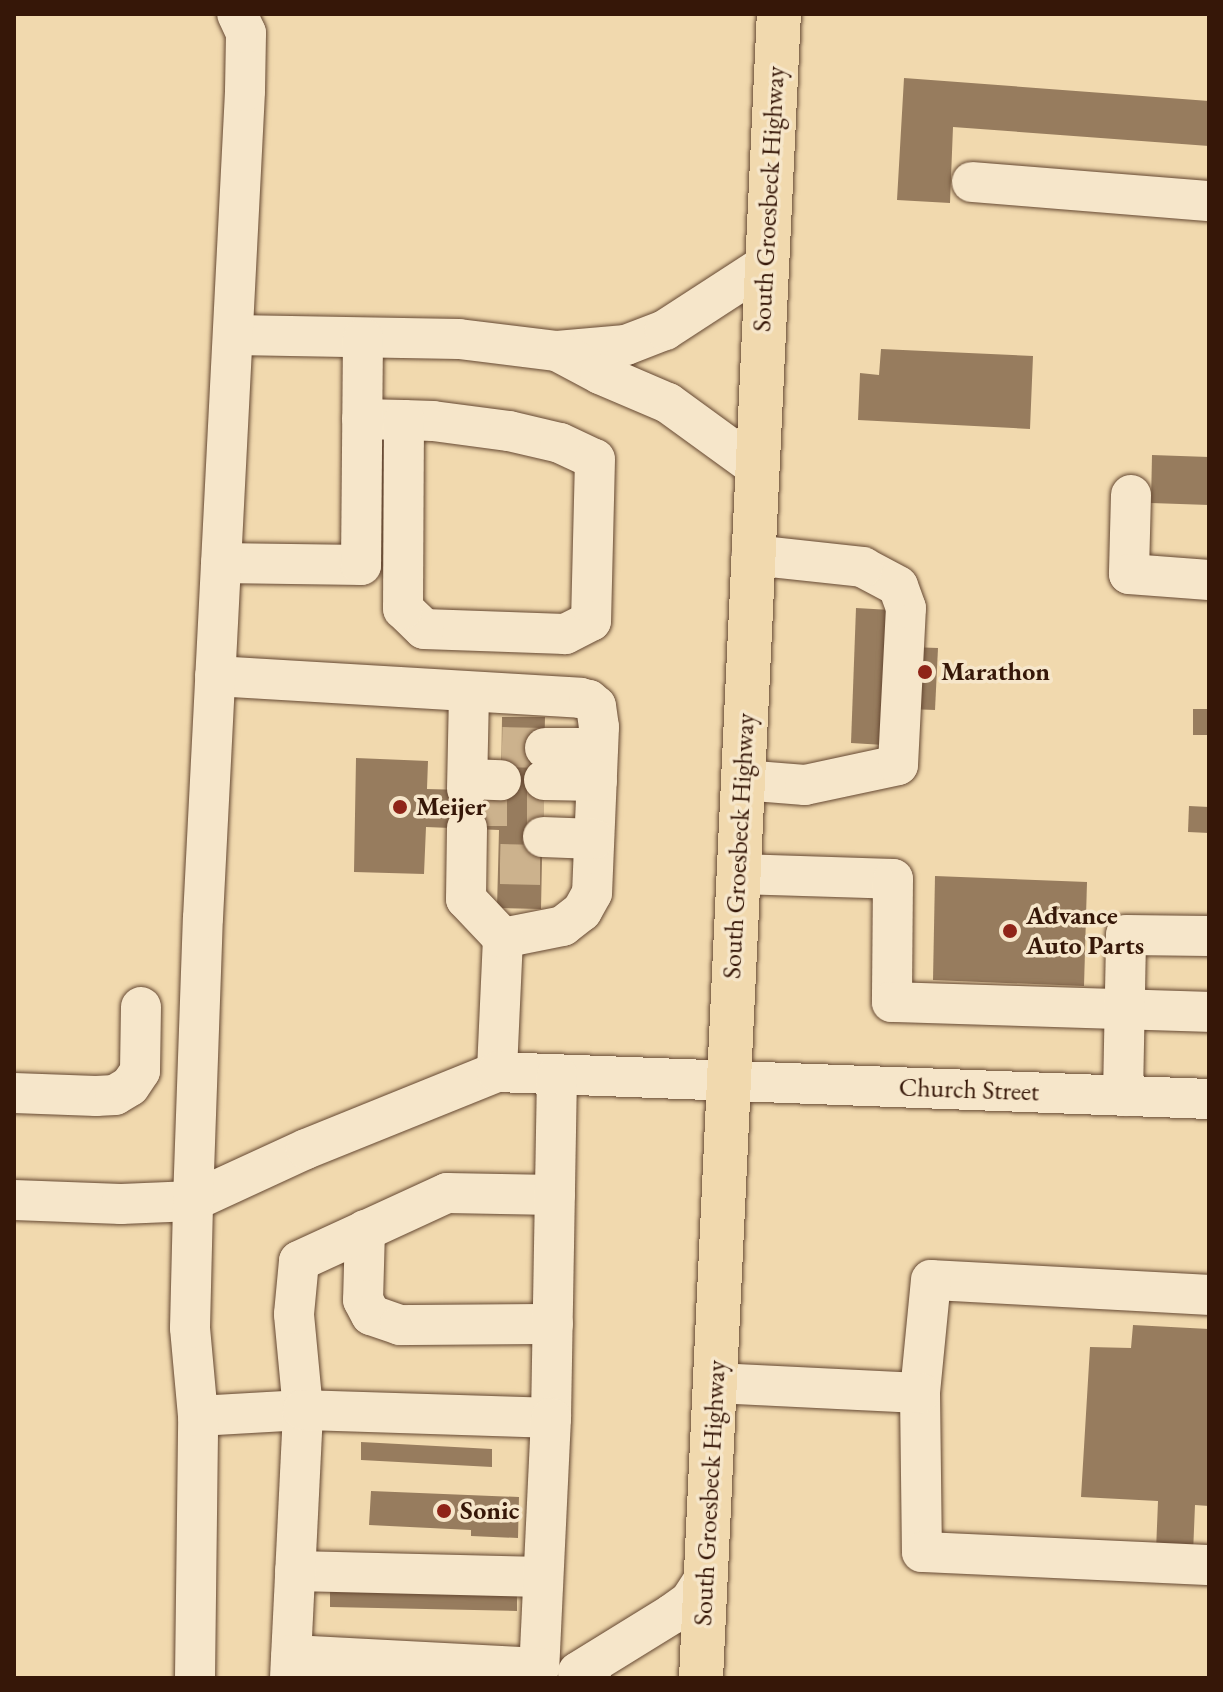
<!DOCTYPE html>
<style>
body{margin:0}
#map{position:relative;width:1223px;height:1692px;overflow:hidden;background:#f1d9ae;font-family:"EB Garamond",serif}
div>[style]{position:absolute}
[style*='--x']{left:calc(var(--x)*1px);top:calc(var(--y)*1px);width:calc(var(--w)*1px);rotate:calc(var(--a)*1deg)}
.building>*{inset:0;background:#977c5e}
.minor-tunnel>*{height:40px;margin-top:-20px;transform-origin:0;background:repeating-linear-gradient(90deg,#ccb28d 0 40px,transparent 0 60px)}
.roads{filter:drop-shadow(0 0 2px #654832) drop-shadow(0 0 2px #654832)}
.minor>*{height:40px;margin:-20px;padding:0 20px;transform-origin:20px;border-radius:20px;background:#f6e6ca}
.major>*{height:44px;margin:-22px;padding:0 22px;transform-origin:22px;border-radius:22px;background:#f1d9ae}
.dots>*{width:22px;height:22px;translate:-50% -50%;box-sizing:border-box;border:4px solid #f6e6ca;border-radius:50%}
span{translate:-50% -50%;white-space:nowrap;text-align:center;line-height:1.15;-webkit-text-stroke:7px #f6e6ca;paint-order:stroke}
.street-label{font-size:26px;color:#361708}
.poi-label{font-size:26px;color:#361708;font-weight:700}
.left{translate:0 -50%;text-align:left}
.frame{position:absolute;inset:0;border:16px solid #361708;pointer-events:none}
</style>
<div id="map">
<div class="building">
<i style="clip-path:polygon(904px 78px,1209px 101px,1209px 146px,953px 127px,950px 203px,897px 200px)"></i>
<i style="clip-path:polygon(881px 349px,1033px 356px,1030px 429px,858px 420px,860px 373px,879px 375px)"></i>
<i style="clip-path:polygon(1152px 455px,1209px 457px,1209px 505px,1151px 503px)"></i>
<i style="clip-path:polygon(856px 608px,891px 610px,884px 745px,851px 743px)"></i>
<i style="clip-path:polygon(910px 647px,938px 648px,935px 710px,908px 709px)"></i>
<i style="clip-path:polygon(1193px 709px,1209px 709px,1209px 735px,1193px 735px)"></i>
<i style="clip-path:polygon(502px 717px,545px 717px,541px 909px,497px 908px,499px 830px,426px 827px,424px 874px,354px 872px,356px 758px,428px 761px,427px 789px,501px 791px)"></i>
<i style="clip-path:polygon(1189px 806px,1209px 807px,1209px 833px,1188px 832px)"></i>
<i style="clip-path:polygon(935px 876px,1087px 882px,1084px 986px,933px 980px)"></i>
<i style="clip-path:polygon(1133px 1325px,1209px 1329px,1209px 1506px,1195px 1505px,1193px 1554px,1156px 1551px,1158px 1501px,1081px 1497px,1090px 1347px,1131px 1348px)"></i>
<i style="clip-path:polygon(361px 1442px,492px 1449px,492px 1467px,361px 1460px)"></i>
<i style="clip-path:polygon(371px 1491px,519px 1497px,518px 1538px,471px 1536px,471px 1530px,369px 1525px)"></i>
<i style="clip-path:polygon(330px 1584px,517px 1588px,517px 1611px,330px 1607px)"></i>
</div>
<div class="minor-tunnel">
<i style="--x:502;--y:747;--w:43;--a:1.3"></i>
<i style="--x:467;--y:806;--w:77;--a:0"></i>
<i style="--x:500;--y:864;--w:43;--a:1.3"></i>
</div>
<div class="roads">
<div class="minor">
<i style="--x:972;--y:182;--w:238;--a:4.6"></i>
<i style="--x:234;--y:335;--w:225;--a:1"></i>
<i style="--x:459;--y:339;--w:99;--a:7"></i>
<i style="--x:557;--y:351;--w:69;--a:-5"></i>
<i style="--x:626;--y:345;--w:42;--a:-21"></i>
<i style="--x:665;--y:330;--w:119;--a:-33"></i>
<i style="--x:557;--y:351;--w:49;--a:28.1"></i>
<i style="--x:600;--y:374;--w:74;--a:23.1"></i>
<i style="--x:668;--y:403;--w:109;--a:36"></i>
<i style="--x:362;--y:419;--w:42;--a:1.4"></i>
<i style="--x:404;--y:420;--w:29;--a:2"></i>
<i style="--x:433;--y:421;--w:77;--a:7.5"></i>
<i style="--x:509;--y:431;--w:52;--a:13.2"></i>
<i style="--x:560;--y:443;--w:38;--a:25"></i>
<i style="--x:595;--y:459;--w:162;--a:91.4"></i>
<i style="--x:591;--y:621;--w:29;--a:153"></i>
<i style="--x:565;--y:634;--w:141;--a:-178"></i>
<i style="--x:424;--y:629;--w:29;--a:-136"></i>
<i style="--x:403;--y:609;--w:189;--a:-89.7"></i>
<i style="--x:1131;--y:495;--w:79;--a:91.5"></i>
<i style="--x:1129;--y:574;--w:80;--a:4.3"></i>
<i style="--x:221;--y:563;--w:140;--a:0.8"></i>
<i style="--x:361;--y:565;--w:227;--a:-89.5"></i>
<i style="--x:215;--y:676;--w:366;--a:3.4"></i>
<i style="--x:580;--y:698;--w:9;--a:13"></i>
<i style="--x:589;--y:700;--w:9;--a:41"></i>
<i style="--x:596;--y:706;--w:21;--a:82"></i>
<i style="--x:599;--y:727;--w:166;--a:92.4"></i>
<i style="--x:592;--y:893;--w:21;--a:119"></i>
<i style="--x:582;--y:911;--w:24;--a:142"></i>
<i style="--x:563;--y:926;--w:61;--a:168.7"></i>
<i style="--x:503;--y:938;--w:134;--a:92.6"></i>
<i style="--x:545;--y:748;--w:53;--a:0"></i>
<i style="--x:468;--y:779;--w:33;--a:2"></i>
<i style="--x:544;--y:780;--w:53;--a:1.1"></i>
<i style="--x:742;--y:780;--w:63;--a:4.5"></i>
<i style="--x:805;--y:785;--w:95;--a:-12.1"></i>
<i style="--x:898;--y:765;--w:157;--a:-87.1"></i>
<i style="--x:906;--y:608;--w:23;--a:-110"></i>
<i style="--x:898;--y:586;--w:40;--a:-152"></i>
<i style="--x:863;--y:567;--w:112;--a:-173.8"></i>
<i style="--x:467;--y:789;--w:97;--a:-88.8"></i>
<i style="--x:467;--y:828;--w:71;--a:90.8"></i>
<i style="--x:466;--y:899;--w:54;--a:46.5"></i>
<i style="--x:543;--y:837;--w:51;--a:2.2"></i>
<i style="--x:738;--y:874;--w:155;--a:1.8"></i>
<i style="--x:893;--y:879;--w:123;--a:90.5"></i>
<i style="--x:892;--y:1002;--w:317;--a:1.8"></i>
<i style="--x:14;--y:1093;--w:82;--a:2.1"></i>
<i style="--x:96;--y:1096;--w:19;--a:-3"></i>
<i style="--x:115;--y:1095;--w:17;--a:-31"></i>
<i style="--x:130;--y:1086;--w:18;--a:-56"></i>
<i style="--x:140;--y:1071;--w:64;--a:-89.1"></i>
<i style="--x:1123;--y:1096;--w:161;--a:-88.9"></i>
<i style="--x:1126;--y:935;--w:83;--a:0.7"></i>
<i style="--x:14;--y:1200;--w:107;--a:2.1"></i>
<i style="--x:121;--y:1204;--w:72;--a:-2.4"></i>
<i style="--x:193;--y:1201;--w:124;--a:-24.7"></i>
<i style="--x:306;--y:1149;--w:206;--a:-22"></i>
<i style="--x:497;--y:1072;--w:713;--a:2.17"></i>
<i style="--x:365;--y:1230;--w:70;--a:91.6"></i>
<i style="--x:363;--y:1300;--w:17;--a:62"></i>
<i style="--x:371;--y:1315;--w:31;--a:19"></i>
<i style="--x:400;--y:1325;--w:153;--a:-0.4"></i>
<i style="--x:1209;--y:1295;--w:278;--a:-176.9"></i>
<i style="--x:931;--y:1280;--w:114;--a:95.6"></i>
<i style="--x:920;--y:1393;--w:159;--a:89.3"></i>
<i style="--x:922;--y:1552;--w:287;--a:2.6"></i>
<i style="--x:715;--y:1383;--w:205;--a:2.8"></i>
<i style="--x:198;--y:1416;--w:105;--a:-3.3"></i>
<i style="--x:303;--y:1410;--w:96;--a:-95.4"></i>
<i style="--x:294;--y:1314;--w:53;--a:-84.6"></i>
<i style="--x:299;--y:1261;--w:163;--a:-24.7"></i>
<i style="--x:447;--y:1193;--w:108;--a:1.1"></i>
<i style="--x:551;--y:1418;--w:343;--a:-89"></i>
<i style="--x:295;--y:1571;--w:248;--a:1.4"></i>
<i style="--x:195;--y:1678;--w:262;--a:-89.3"></i>
<i style="--x:198;--y:1416;--w:88;--a:-95.2"></i>
<i style="--x:190;--y:1328;--w:127;--a:-88.6"></i>
<i style="--x:193;--y:1201;--w:283;--a:-88"></i>
<i style="--x:203;--y:918;--w:828;--a:-87.09"></i>
<i style="--x:245;--y:91;--w:58;--a:-89"></i>
<i style="--x:246;--y:33;--w:21;--a:-115"></i>
<i style="--x:290;--y:1678;--w:268;--a:-87.2"></i>
<i style="--x:303;--y:1410;--w:248;--a:1.8"></i>
<i style="--x:551;--y:1418;--w:250;--a:92.7"></i>
<i style="--x:539;--y:1668;--w:248;--a:-177"></i>
<i style="--x:591;--y:1678;--w:14;--a:-155"></i>
<i style="--x:578;--y:1672;--w:110;--a:-31.7"></i>
<i style="--x:672;--y:1614;--w:22;--a:-36"></i>
<i style="--x:690;--y:1601;--w:31;--a:-57"></i>
</div>
<div class="major">
<i style="--x:701;--y:1678;--w:1666;--a:-87.32"></i>
</div>
</div>
<div class="dots">
<i style="left:925px;top:672px;background:#8f2418"></i>
<i style="left:400px;top:807px;background:#8f2418"></i>
<i style="left:1010px;top:931px;background:#8f2418"></i>
<i style="left:444px;top:1511px;background:#8f2418"></i>
</div>
<div class="street-label">
<span style="left:769px;top:199px;rotate:-87deg">South Groesbeck Highway</span>
<span style="left:739px;top:846px;rotate:-87deg">South Groesbeck Highway</span>
<span style="left:969px;top:1090px;rotate:2deg">Church Street</span>
<span style="left:710px;top:1493px;rotate:-87deg">South Groesbeck Highway</span>
</div>
<div class="poi-label">
<span class="left" style="left:941px;top:672px">Marathon</span>
<span class="left" style="left:416px;top:807px">Meijer</span>
<span class="left" style="left:1026px;top:931px">Advance<br>Auto Parts</span>
<span class="left" style="left:460px;top:1511px">Sonic</span>
</div>
<div class="frame"></div>
</div>
